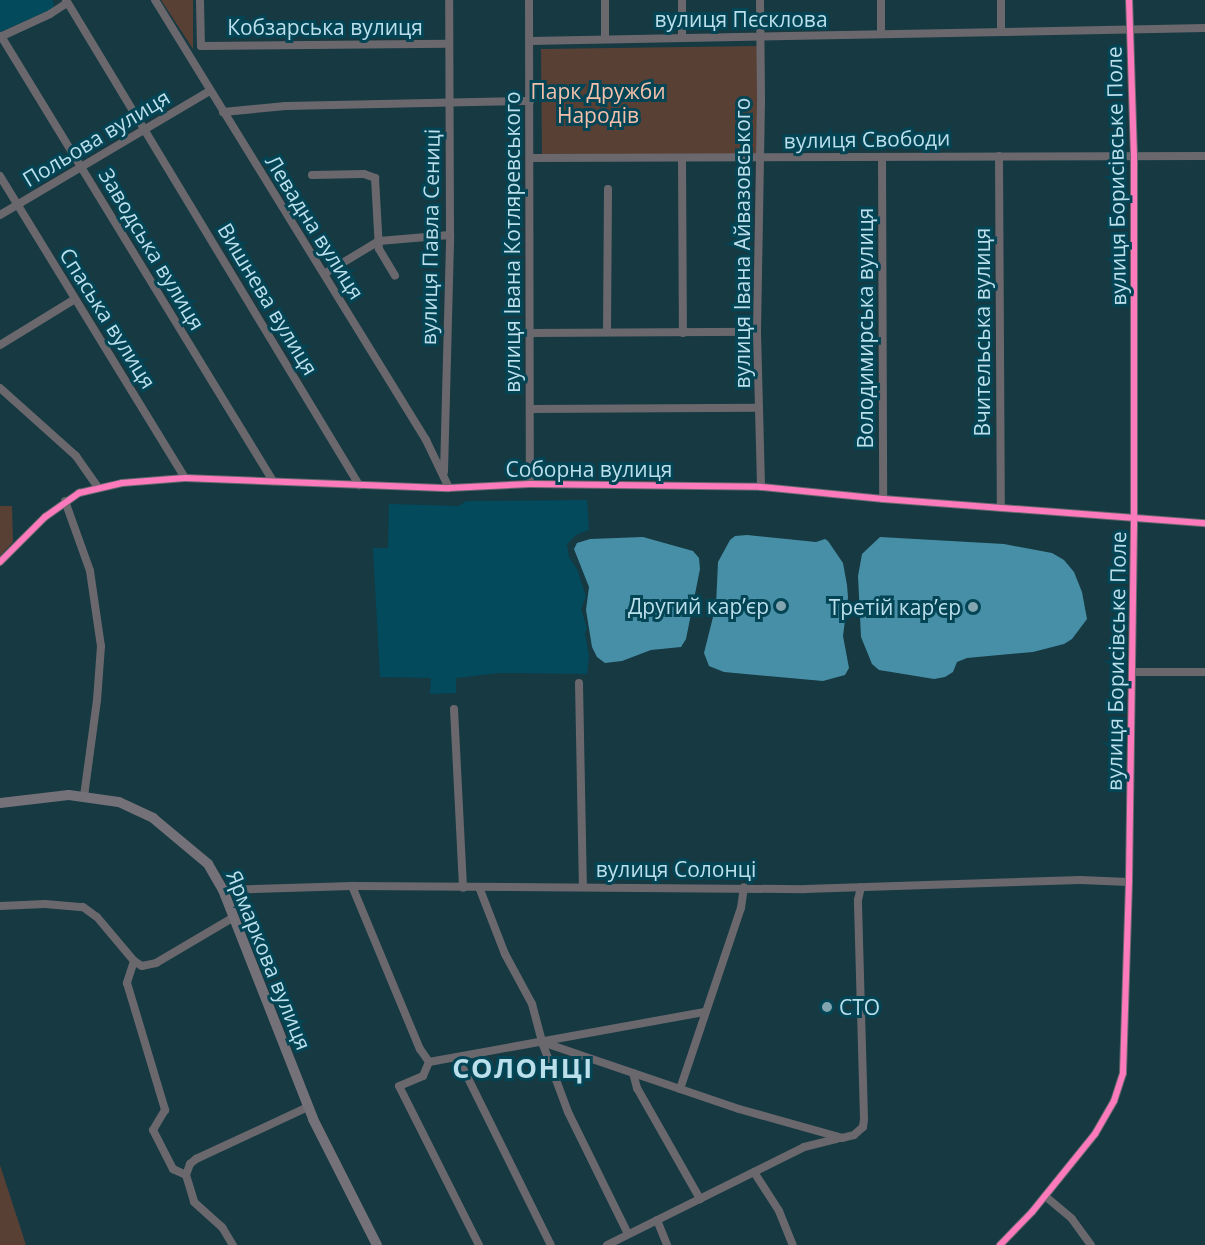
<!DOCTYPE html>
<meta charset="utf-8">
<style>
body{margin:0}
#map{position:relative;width:1205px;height:1245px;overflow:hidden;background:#163942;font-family:"Open Sans",sans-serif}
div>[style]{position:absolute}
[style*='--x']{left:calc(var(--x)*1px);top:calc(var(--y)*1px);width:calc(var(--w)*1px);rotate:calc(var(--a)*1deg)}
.built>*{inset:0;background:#034a5d}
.green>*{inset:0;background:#594035}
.water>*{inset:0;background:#478fa6}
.street>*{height:8px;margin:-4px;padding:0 4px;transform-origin:4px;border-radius:4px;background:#6a686d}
.secondary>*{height:10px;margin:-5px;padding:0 5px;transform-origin:5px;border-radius:5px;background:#757178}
.cycleway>*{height:6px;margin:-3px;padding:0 3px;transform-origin:3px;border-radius:3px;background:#fd7abc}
.dots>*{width:16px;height:16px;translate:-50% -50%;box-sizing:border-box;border:3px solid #034455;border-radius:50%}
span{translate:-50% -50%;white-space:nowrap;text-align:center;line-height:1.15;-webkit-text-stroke:6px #034455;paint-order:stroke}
.street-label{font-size:21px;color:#bcdfec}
.park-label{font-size:21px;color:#f5c0ab}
.poi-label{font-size:21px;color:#bcdfec}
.right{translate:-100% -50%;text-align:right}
.left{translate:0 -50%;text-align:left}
.district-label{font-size:27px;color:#bcdfec;font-weight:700;letter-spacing:1.5px}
</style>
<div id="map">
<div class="built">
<i style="clip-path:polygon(0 0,53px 0,54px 8px,0 32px)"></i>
<i style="clip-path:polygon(587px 500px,589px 530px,576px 535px,567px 544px,569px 557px,577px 569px,586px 596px,581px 609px,587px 628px,585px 634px,589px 656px,587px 674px,499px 673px,456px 678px,456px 693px,430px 694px,431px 678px,380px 677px,373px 548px,388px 548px,389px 504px,459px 506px,466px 501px)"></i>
</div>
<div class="green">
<i style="clip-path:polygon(161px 0,193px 0,193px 49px)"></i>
<i style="clip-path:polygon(758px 46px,758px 157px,542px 158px,541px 49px)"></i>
<i style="clip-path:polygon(0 506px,12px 506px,13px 542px,0 556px)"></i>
<i style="clip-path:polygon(0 1165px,26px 1245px,0 1245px)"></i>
</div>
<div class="water">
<i style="clip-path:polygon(747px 535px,816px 542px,825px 539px,828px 541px,843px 563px,847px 585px,848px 597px,843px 636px,849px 668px,845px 675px,823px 681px,724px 672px,709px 666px,704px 653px,716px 605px,718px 562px,730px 540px,735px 536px)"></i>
<i style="clip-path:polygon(643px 537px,693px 551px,699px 558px,700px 569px,686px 639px,681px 647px,651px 650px,622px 661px,605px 663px,597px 657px,592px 647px,586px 610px,589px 587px,574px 549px,577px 543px,590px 539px)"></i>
<i style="clip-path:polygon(880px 537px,1004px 544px,1052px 553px,1064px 560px,1074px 572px,1082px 592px,1087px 619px,1072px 639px,1064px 644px,1033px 652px,967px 658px,957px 662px,953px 672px,945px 677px,934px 679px,879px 670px,872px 664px,861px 637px,858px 576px,862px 554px)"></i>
</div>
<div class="street">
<i style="--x:66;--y:0;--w:567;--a:58.86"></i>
<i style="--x:155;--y:0;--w:517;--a:58.37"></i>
<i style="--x:426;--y:440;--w:53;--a:64.4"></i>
<i style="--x:200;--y:0;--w:46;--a:88.8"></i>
<i style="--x:529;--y:0;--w:484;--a:89.9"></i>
<i style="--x:682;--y:0;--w:36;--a:90"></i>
<i style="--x:760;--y:0;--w:102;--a:89.4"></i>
<i style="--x:761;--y:102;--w:230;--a:91"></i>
<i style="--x:757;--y:332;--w:155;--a:88.5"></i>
<i style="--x:1001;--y:31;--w:31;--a:-90"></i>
<i style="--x:881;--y:33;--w:33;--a:-90"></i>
<i style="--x:1;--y:36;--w:522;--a:58.57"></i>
<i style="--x:0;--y:37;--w:55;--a:-24.7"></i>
<i style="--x:50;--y:14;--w:20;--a:-33"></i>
<i style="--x:605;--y:38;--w:38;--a:-90"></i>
<i style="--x:530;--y:41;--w:675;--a:-1.1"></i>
<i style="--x:201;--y:46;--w:248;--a:-0.5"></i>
<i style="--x:223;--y:112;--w:63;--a:-5.4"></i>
<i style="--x:286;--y:106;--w:244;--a:-1.2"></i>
<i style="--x:999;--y:156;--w:352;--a:89.7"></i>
<i style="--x:882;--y:157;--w:342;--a:89.8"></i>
<i style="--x:530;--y:158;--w:675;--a:-0.17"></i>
<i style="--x:682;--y:158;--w:175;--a:89.7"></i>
<i style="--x:312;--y:175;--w:52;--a:-1.1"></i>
<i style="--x:364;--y:174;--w:12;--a:20"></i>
<i style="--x:375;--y:178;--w:71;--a:86.8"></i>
<i style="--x:379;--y:249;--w:31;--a:59"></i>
<i style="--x:0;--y:176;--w:354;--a:58.5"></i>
<i style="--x:0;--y:215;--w:244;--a:-30.6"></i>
<i style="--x:324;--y:274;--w:64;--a:-31"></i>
<i style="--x:379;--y:241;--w:71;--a:-4.8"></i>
<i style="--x:607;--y:332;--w:143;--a:-89.6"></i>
<i style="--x:530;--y:333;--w:227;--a:-0.3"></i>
<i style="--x:0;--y:345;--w:88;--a:-31.5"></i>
<i style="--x:0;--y:388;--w:102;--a:41.8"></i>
<i style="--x:76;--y:456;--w:38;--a:55"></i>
<i style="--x:530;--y:409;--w:229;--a:-0.3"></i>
<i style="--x:444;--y:472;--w:237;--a:-88.5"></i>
<i style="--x:450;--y:235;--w:235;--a:-90.2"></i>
<i style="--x:65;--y:501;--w:74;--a:70.3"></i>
<i style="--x:90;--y:571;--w:76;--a:81.7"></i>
<i style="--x:101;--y:646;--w:54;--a:94.2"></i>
<i style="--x:97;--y:700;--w:97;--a:97.7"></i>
<i style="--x:0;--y:562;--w:64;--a:-45"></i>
<i style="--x:45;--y:517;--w:42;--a:-35.2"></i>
<i style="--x:79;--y:493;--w:44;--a:-13.1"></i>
<i style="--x:122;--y:483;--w:63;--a:-4.5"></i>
<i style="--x:185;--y:478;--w:264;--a:2.2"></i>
<i style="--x:449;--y:488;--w:81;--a:-2.8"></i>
<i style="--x:530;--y:484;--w:231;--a:0.7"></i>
<i style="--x:761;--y:487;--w:123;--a:5.6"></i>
<i style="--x:883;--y:499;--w:323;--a:4.3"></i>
<i style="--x:1133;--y:672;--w:72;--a:0"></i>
<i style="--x:579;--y:683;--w:203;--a:88.9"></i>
<i style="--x:454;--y:709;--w:179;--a:87.1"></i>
<i style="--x:352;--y:886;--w:177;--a:67.4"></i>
<i style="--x:420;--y:1049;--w:16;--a:55"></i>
<i style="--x:429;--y:1062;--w:15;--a:113"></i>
<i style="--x:423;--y:1076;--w:26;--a:157"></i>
<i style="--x:399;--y:1086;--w:178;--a:63.3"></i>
<i style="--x:479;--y:887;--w:72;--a:68.8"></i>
<i style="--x:505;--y:954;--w:57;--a:61.6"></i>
<i style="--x:532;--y:1004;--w:39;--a:75"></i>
<i style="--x:542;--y:1042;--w:75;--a:69.6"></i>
<i style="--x:568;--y:1112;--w:136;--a:63.8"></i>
<i style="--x:223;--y:890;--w:129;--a:-1.8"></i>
<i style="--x:352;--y:886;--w:453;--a:0.4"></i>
<i style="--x:805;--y:889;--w:275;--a:-1.9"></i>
<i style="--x:1080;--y:880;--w:49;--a:2.3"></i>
<i style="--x:0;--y:906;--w:45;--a:-2.5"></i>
<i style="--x:45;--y:904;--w:38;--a:5"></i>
<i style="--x:83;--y:907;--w:17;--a:36"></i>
<i style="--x:97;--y:917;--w:57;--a:49.9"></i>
<i style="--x:134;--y:961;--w:23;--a:108"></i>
<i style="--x:127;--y:983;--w:133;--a:73.3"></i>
<i style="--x:165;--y:1110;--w:23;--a:121"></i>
<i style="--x:153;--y:1130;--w:44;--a:62.9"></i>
<i style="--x:173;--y:1169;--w:14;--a:25"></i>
<i style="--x:186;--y:1175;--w:28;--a:73"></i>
<i style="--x:194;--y:1202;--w:38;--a:42"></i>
<i style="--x:222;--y:1227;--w:21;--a:59"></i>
<i style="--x:134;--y:961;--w:9;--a:32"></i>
<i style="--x:142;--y:966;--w:14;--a:-12"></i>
<i style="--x:156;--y:963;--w:91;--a:-30.5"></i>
<i style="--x:542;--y:1042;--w:208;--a:18.8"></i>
<i style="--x:739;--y:1109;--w:107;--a:15.7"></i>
<i style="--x:842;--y:1138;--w:12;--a:-14"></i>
<i style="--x:854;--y:1135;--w:12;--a:-42"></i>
<i style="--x:863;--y:1127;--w:8;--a:-83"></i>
<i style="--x:864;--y:1119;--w:219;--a:-91.6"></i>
<i style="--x:858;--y:900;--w:13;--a:-77"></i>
<i style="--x:458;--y:1058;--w:209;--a:63.6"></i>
<i style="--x:429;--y:1062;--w:280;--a:-10.3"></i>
<i style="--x:633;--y:1073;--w:16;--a:75"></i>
<i style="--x:637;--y:1088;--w:128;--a:60.4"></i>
<i style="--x:680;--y:1089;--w:191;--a:-71.4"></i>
<i style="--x:741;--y:908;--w:21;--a:-82"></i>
<i style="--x:754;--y:1172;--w:46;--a:57.3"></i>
<i style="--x:779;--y:1211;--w:37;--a:68"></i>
<i style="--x:186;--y:1175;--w:12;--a:-70"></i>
<i style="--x:190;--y:1164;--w:8;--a:-40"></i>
<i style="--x:196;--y:1159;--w:123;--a:-24.9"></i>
<i style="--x:1045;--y:1196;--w:35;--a:40"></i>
<i style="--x:1072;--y:1219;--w:32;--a:54"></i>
<i style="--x:657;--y:1220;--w:27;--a:68"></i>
<i style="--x:607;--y:1245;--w:220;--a:-26.4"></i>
<i style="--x:804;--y:1147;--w:34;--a:-14"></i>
<i style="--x:1000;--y:1245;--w:46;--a:-45.9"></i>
<i style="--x:1032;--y:1212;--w:100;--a:-51.1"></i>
<i style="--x:1095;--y:1134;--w:38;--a:-60"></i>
<i style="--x:1114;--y:1101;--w:29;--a:-72"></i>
<i style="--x:1123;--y:1073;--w:191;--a:-88.2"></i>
<i style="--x:1129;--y:882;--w:363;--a:-89.2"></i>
<i style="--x:1134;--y:519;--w:363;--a:-90"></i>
<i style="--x:1134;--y:156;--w:156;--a:-91.8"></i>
</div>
<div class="secondary">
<i style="--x:0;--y:803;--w:69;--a:-6.6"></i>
<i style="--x:69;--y:795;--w:50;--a:8"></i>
<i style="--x:119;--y:802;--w:38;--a:25"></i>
<i style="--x:153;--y:818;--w:72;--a:39.9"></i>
<i style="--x:208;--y:864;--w:30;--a:60"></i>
<i style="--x:223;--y:890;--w:246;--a:68.5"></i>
<i style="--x:313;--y:1119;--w:141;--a:63.1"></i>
</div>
<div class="cycleway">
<i style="--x:0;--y:562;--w:64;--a:-45"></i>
<i style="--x:45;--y:517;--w:42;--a:-35.2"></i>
<i style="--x:79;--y:493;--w:44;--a:-13.1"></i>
<i style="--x:122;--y:483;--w:63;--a:-4.5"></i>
<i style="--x:185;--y:478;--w:264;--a:2.2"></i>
<i style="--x:449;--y:488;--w:81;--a:-2.8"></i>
<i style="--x:530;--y:484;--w:231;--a:0.7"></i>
<i style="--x:761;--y:487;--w:123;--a:5.6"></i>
<i style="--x:883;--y:499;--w:323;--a:4.3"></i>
<i style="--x:1000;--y:1245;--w:46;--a:-45.9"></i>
<i style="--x:1032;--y:1212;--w:100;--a:-51.1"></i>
<i style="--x:1095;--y:1134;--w:38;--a:-60"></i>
<i style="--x:1114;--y:1101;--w:29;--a:-72"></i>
<i style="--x:1123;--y:1073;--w:191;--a:-88.2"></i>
<i style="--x:1129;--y:882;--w:363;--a:-89.2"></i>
<i style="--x:1134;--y:519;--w:363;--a:-90"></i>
<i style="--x:1134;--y:156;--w:156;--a:-91.8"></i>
</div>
<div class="dots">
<i style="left:781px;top:606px;background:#82a5b0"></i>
<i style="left:973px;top:607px;background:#82a5b0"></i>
<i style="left:827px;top:1007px;background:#82a5b0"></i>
</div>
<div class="street-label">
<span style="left:741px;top:19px">вулиця Пєсклова</span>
<span style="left:325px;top:27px">Кобзарська вулиця</span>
<span style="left:96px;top:138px;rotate:-31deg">Польова вулиця</span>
<span style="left:867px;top:139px;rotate:-1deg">вулиця Свободи</span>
<span style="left:1116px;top:176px;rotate:-91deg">вулиця Борисівське Поле</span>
<span style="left:315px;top:227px;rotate:58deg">Левадна вулиця</span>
<span style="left:430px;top:237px;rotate:-89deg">вулиця Павла Сениці</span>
<span style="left:512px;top:242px;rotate:-90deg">вулиця Івана Котляревського</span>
<span style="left:742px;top:243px;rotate:-90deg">вулиця Івана Айвазовського</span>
<span style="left:152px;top:249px;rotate:59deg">Заводська вулиця</span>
<span style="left:268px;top:299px;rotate:59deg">Вишнева вулиця</span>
<span style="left:108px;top:318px;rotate:58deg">Спаська вулиця</span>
<span style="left:865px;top:328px;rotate:-90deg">Володимирська вулиця</span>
<span style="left:982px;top:332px;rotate:-90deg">Вчительська вулиця</span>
<span style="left:589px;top:469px">Соборна вулиця</span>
<span style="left:1116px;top:661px;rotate:-89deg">вулиця Борисівське Поле</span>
<span style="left:676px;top:869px">вулиця Солонці</span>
<span style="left:269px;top:960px;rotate:68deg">Ярмаркова вулиця</span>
</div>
<div class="park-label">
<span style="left:598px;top:103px">Парк Дружби<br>Народів</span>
</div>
<div class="poi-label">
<span class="right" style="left:769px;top:606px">Другий кар’єр</span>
<span class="right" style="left:961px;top:607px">Третій кар’єр</span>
<span class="left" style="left:839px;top:1007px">СТО</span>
</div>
<div class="district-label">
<span style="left:523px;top:1068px">СОЛОНЦІ</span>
</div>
</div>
